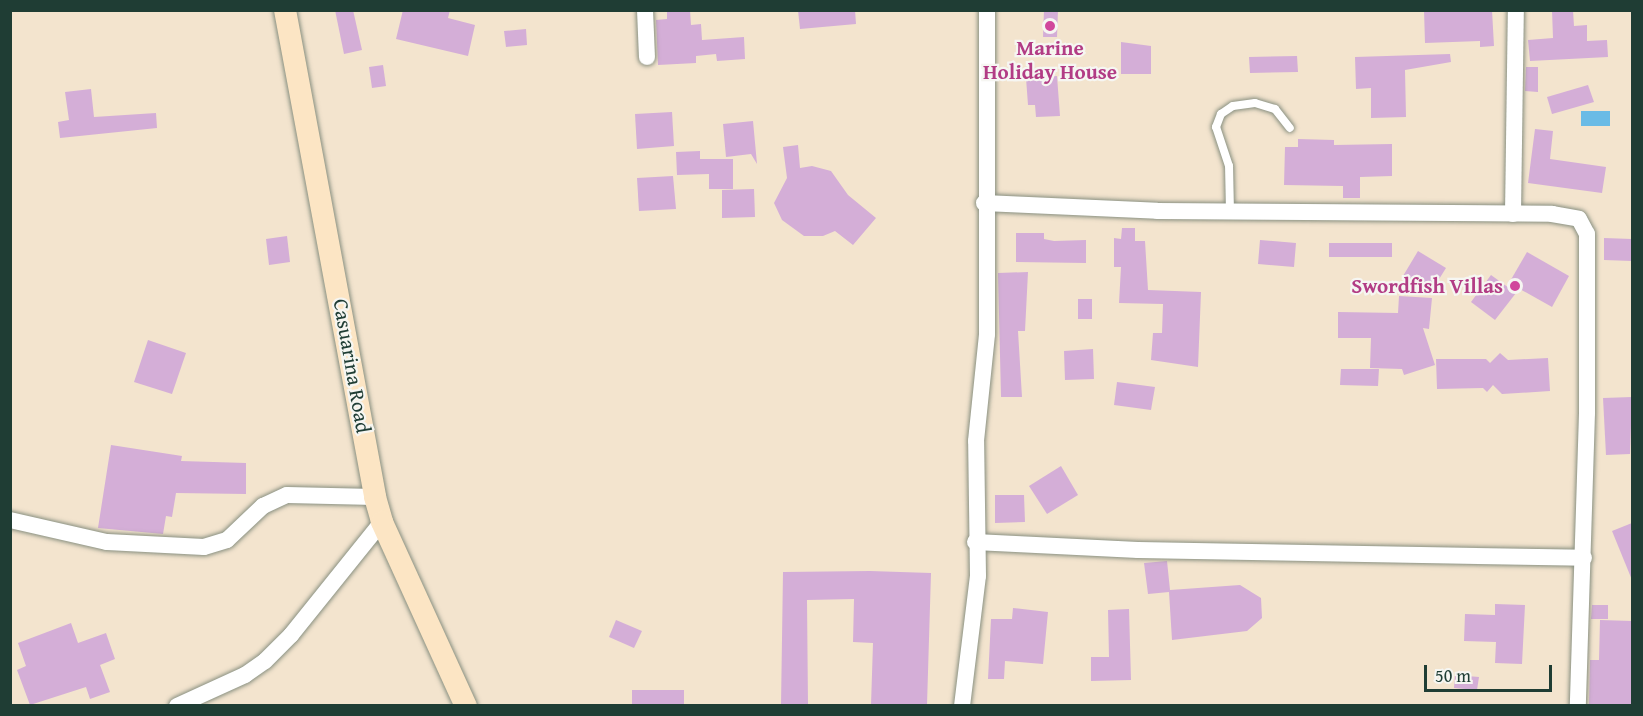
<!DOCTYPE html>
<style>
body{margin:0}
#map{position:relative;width:1643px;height:716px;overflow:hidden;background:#f3e4ce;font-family:"Gentium Book Plus",serif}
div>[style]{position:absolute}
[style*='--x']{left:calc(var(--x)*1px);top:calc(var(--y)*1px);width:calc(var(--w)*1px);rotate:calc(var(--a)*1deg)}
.water>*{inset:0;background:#6abbe6}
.building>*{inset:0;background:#d4aed7}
.roads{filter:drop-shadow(0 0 2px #899081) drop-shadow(0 0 2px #899081)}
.lane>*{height:8px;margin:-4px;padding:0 4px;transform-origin:4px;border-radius:4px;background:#fff}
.street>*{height:16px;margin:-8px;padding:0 8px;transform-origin:8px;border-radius:8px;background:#fff}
.secondary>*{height:22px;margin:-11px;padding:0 11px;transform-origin:11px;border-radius:11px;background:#fce5c4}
.dots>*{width:16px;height:16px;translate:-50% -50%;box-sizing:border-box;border:3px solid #f6f6f2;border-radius:50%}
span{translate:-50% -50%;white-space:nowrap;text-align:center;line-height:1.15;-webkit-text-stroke:4.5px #f6f6f2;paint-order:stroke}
.hotel-label{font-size:21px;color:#b23c85;font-weight:700}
.right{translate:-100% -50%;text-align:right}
.street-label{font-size:21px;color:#1f3d34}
.frame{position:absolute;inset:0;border:12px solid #1f3d34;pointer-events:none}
.scale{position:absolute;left:1424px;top:665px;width:128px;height:27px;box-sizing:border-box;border:3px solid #1f3d34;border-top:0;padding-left:8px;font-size:18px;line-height:21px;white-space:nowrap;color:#1f3d34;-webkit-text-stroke:4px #f6f6f2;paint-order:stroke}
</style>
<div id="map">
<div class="water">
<i style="clip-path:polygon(1581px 111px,1610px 111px,1610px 126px,1581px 126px)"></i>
</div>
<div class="building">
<i style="clip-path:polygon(335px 10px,353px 10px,362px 50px,344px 54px)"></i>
<i style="clip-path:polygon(403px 10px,450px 10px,448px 18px,475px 25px,468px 56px,396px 39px)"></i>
<i style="clip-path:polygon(667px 10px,690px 10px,691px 25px,701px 24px,702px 40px,744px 37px,745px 59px,717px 61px,716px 54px,696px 56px,696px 63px,658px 65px,656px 20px,667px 19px)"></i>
<i style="clip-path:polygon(798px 10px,855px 10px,856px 24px,800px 29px)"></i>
<i style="clip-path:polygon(1044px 10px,1058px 10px,1057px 37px,1043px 37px)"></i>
<i style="clip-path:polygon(1424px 10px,1492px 10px,1494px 46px,1480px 47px,1480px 41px,1425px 43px)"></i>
<i style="clip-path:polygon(1552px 10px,1573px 10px,1574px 26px,1587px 25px,1587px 41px,1607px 40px,1608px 57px,1530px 61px,1528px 40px,1553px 38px)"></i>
<i style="clip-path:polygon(526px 29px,527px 45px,506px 47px,504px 31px)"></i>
<i style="clip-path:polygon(1121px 42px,1151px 46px,1151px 74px,1121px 74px)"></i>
<i style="clip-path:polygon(1450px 54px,1451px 62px,1405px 70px,1406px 117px,1371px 118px,1371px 88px,1356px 89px,1355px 57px)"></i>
<i style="clip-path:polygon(1297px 56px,1298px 72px,1250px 73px,1249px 57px)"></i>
<i style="clip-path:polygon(383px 65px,386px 86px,372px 88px,369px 67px)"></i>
<i style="clip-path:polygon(1526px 67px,1538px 67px,1538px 92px,1525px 91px)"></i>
<i style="clip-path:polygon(1057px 76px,1060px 116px,1036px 117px,1035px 105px,1028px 105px,1026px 78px)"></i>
<i style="clip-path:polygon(1588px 85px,1594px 102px,1552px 114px,1547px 97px)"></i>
<i style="clip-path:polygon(91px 89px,94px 117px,156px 113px,157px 128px,60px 138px,58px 122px,69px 120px,65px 92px)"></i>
<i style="clip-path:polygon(672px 112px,674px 146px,637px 149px,635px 114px)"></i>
<i style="clip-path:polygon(753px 121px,757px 164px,751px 154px,726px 157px,723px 124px)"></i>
<i style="clip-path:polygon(1535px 129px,1553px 131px,1550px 159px,1606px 167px,1602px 193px,1528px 183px)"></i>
<i style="clip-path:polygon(1298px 139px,1334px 140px,1334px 145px,1392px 144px,1392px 176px,1360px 177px,1360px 198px,1343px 198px,1343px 186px,1284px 185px,1285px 147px,1298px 147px)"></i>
<i style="clip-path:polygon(798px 145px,800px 168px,812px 166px,831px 171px,848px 195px,876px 218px,853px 245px,835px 231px,823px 236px,804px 236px,782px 220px,774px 203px,787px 178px,783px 147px)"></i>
<i style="clip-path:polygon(700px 151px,700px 159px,733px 159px,733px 189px,709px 189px,709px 174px,677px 175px,676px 152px)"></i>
<i style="clip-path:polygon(673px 176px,676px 209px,639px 211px,637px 178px)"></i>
<i style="clip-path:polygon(754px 189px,755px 217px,722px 218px,722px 190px)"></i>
<i style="clip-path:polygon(1122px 228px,1135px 228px,1135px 241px,1145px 241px,1148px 290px,1201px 292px,1198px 367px,1151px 360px,1153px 333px,1162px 333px,1163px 304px,1119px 303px,1121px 267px,1114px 267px,1114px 238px,1121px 239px)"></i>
<i style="clip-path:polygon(1016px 233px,1044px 233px,1044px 239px,1054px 241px,1086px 240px,1086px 263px,1016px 262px)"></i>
<i style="clip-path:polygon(287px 236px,290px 262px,269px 265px,266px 239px)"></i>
<i style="clip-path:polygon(1604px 238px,1632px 239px,1632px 261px,1604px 260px)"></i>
<i style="clip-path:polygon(1260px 240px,1296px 243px,1294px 267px,1258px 264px)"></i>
<i style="clip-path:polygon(1329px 243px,1392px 243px,1392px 257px,1329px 257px)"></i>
<i style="clip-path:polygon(1418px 251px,1446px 268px,1431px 292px,1403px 276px)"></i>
<i style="clip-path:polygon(1527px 252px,1569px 276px,1552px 307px,1509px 283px)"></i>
<i style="clip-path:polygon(1028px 272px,1025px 331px,1018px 331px,1022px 397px,1001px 397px,998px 273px)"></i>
<i style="clip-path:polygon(1491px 275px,1516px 293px,1495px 320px,1471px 302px)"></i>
<i style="clip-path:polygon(1399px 296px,1432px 298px,1429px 329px,1423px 328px,1435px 365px,1404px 375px,1402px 369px,1370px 368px,1371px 338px,1338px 338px,1338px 312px,1398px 313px)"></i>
<i style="clip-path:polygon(1078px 299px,1092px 299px,1092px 319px,1078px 319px)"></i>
<i style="clip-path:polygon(148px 340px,186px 353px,172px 394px,134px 382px)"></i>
<i style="clip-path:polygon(1093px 349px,1094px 379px,1065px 380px,1064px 351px)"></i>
<i style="clip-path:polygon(1500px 353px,1508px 360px,1548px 358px,1550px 391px,1502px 394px,1493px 385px,1487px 392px,1483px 388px,1437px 389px,1436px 359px,1486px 359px,1490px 363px)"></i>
<i style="clip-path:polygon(1341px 369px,1379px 369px,1378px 386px,1340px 385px)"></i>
<i style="clip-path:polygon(1117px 382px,1155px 387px,1151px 410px,1114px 405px)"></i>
<i style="clip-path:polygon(1632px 397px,1630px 454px,1606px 455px,1603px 398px)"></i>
<i style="clip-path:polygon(111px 445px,182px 456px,181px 461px,246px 463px,246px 494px,176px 493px,172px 517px,166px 516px,163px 534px,98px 528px)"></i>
<i style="clip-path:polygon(1061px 466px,1078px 495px,1047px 514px,1029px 486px)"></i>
<i style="clip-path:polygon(995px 495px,1024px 495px,1025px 522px,995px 523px)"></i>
<i style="clip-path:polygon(1632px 523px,1632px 580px,1612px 531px)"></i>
<i style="clip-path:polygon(1167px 561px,1170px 590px,1240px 585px,1261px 598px,1262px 618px,1247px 631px,1172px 640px,1169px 592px,1148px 594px,1144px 563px)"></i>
<i style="clip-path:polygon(870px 571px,931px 573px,927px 705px,871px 705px,873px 643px,853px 642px,854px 599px,807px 600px,808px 705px,781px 705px,783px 572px)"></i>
<i style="clip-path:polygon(1495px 604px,1525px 605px,1522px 664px,1495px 663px,1496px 642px,1464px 641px,1465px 614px,1495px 615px)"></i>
<i style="clip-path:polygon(1592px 605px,1608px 605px,1608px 619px,1591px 619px)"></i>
<i style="clip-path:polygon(1013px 608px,1048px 612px,1043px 664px,1005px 661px,1004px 679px,988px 679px,991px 619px,1012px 619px)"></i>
<i style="clip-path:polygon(1129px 609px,1131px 680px,1091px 681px,1091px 657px,1109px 657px,1108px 610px)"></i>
<i style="clip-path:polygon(616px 620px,642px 631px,634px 648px,609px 637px)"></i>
<i style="clip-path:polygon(1600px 620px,1632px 621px,1632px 705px,1589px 705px,1590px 660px,1599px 660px)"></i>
<i style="clip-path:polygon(71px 623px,78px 643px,106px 633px,115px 659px,100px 665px,110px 692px,90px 699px,86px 687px,30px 705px,17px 670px,26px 666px,18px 643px)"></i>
<i style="clip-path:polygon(1455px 675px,1479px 677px,1477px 690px,1454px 688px)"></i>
<i style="clip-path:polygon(632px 690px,684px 690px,684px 705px,632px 705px)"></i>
</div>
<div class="roads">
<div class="lane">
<i style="--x:1230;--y:212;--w:46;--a:-91.2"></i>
<i style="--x:1229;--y:166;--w:41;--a:-108.4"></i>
<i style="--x:1216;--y:127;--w:14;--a:-69"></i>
<i style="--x:1221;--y:114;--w:14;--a:-34"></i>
<i style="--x:1233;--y:106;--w:22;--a:-8"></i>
<i style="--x:1255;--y:103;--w:21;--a:17"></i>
<i style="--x:1275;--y:109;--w:24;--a:52"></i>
</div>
<div class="street">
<i style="--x:645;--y:10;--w:47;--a:87.6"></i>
<i style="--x:984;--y:203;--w:173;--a:2.6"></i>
<i style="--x:1157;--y:211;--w:395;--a:0.4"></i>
<i style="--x:1552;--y:214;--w:27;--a:10"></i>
<i style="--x:1579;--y:219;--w:17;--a:62"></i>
<i style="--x:1587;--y:234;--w:179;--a:90"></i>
<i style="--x:1587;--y:413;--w:293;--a:91.8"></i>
<i style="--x:1513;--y:214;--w:204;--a:-89.2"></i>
<i style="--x:10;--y:520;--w:99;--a:12.8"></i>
<i style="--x:107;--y:542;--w:97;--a:3"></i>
<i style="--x:204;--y:547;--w:24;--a:-17"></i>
<i style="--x:227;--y:540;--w:50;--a:-43.4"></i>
<i style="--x:263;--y:506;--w:26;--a:-25"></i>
<i style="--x:287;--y:495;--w:88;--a:1.3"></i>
<i style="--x:975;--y:542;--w:163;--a:2.8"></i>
<i style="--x:1138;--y:550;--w:446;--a:1"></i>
<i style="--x:177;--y:706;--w:75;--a:-24.5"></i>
<i style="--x:245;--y:675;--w:24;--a:-35"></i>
<i style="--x:265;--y:661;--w:37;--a:-45"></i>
<i style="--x:291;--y:635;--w:145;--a:-51.2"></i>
<i style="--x:962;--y:706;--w:131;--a:-83"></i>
<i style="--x:978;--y:576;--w:135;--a:-90.8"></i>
<i style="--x:976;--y:441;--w:108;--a:-84.1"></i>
<i style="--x:987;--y:334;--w:324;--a:-90"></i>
</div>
<div class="secondary">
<i style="--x:285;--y:10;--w:495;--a:79.5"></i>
<i style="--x:375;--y:497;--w:26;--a:74"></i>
<i style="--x:382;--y:522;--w:202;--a:65.5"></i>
</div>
</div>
<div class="dots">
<i style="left:1050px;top:26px;background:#d1479c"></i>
<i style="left:1515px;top:286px;background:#d1479c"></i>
</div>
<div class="hotel-label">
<span style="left:1050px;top:60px">Marine<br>Holiday House</span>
<span class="right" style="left:1503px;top:286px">Swordfish Villas</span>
</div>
<div class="street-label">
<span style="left:352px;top:366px;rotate:80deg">Casuarina Road</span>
</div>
<div class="frame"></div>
<div class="scale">50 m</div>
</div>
